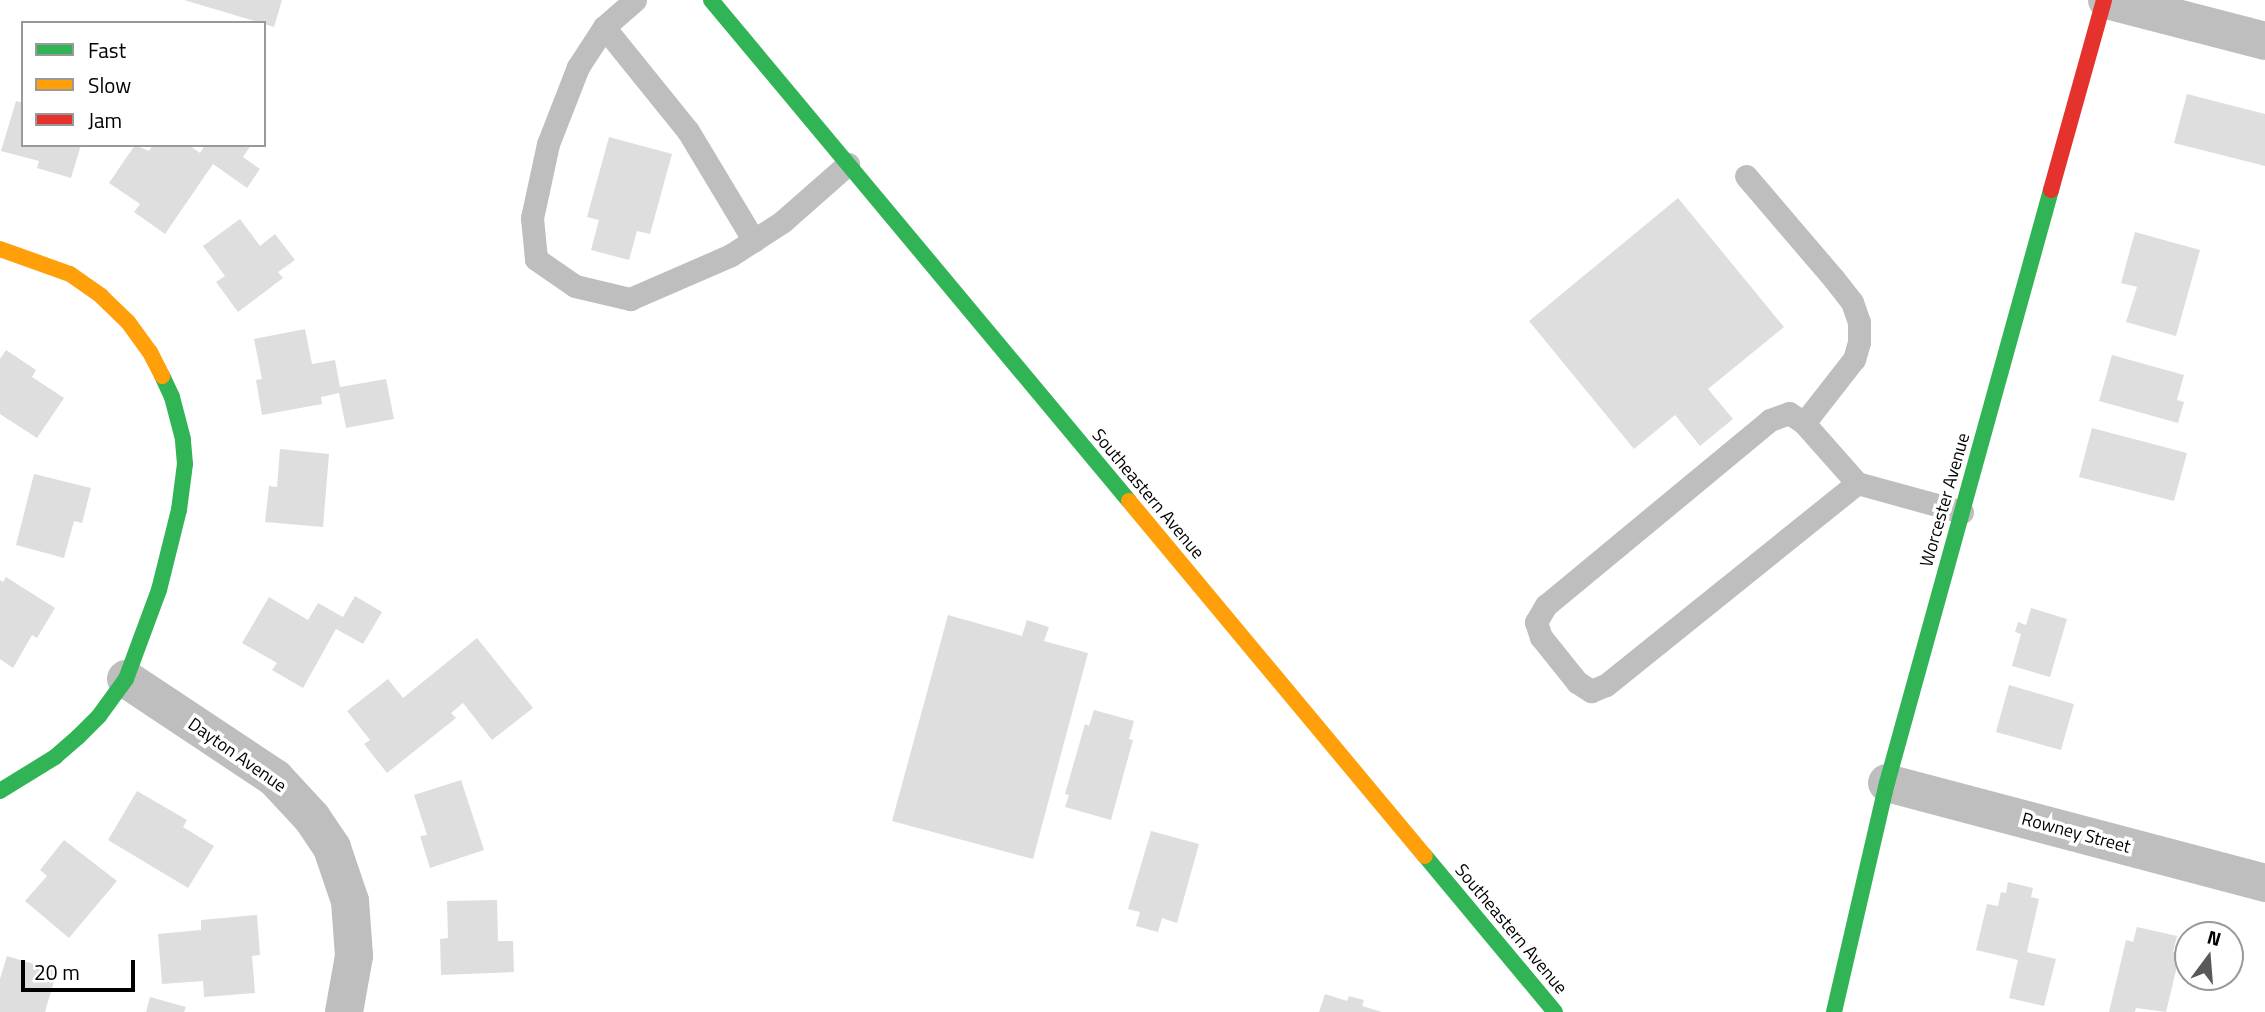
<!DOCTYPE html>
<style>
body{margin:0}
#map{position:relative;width:2265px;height:1012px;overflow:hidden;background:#fff;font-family:"Titillium Web",sans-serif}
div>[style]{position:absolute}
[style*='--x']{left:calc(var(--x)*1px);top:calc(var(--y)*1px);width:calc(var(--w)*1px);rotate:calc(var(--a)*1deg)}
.building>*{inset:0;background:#dedede}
.lane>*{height:23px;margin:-11.5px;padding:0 11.5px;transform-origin:11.5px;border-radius:11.5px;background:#bebebe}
.street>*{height:38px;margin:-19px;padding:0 19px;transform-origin:19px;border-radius:19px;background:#bebebe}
.fast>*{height:16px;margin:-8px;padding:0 8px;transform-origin:8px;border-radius:8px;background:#30b455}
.slow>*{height:16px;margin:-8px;padding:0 8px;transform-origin:8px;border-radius:8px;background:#ff9f0a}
.jam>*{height:16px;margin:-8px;padding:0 8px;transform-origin:8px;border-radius:8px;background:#e5322d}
span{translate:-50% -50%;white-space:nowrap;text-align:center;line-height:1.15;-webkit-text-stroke:7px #fff;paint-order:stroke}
.street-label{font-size:18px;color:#000}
.legend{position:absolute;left:21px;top:21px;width:245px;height:126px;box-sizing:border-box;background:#fff;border:2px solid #999;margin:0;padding:9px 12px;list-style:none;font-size:21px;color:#000}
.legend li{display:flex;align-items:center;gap:14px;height:35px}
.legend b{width:35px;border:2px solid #999}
.north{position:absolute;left:2174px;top:921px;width:70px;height:70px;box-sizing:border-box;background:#fff;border:2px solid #999;border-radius:50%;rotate:16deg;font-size:19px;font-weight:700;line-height:28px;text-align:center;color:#000}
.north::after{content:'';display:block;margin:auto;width:24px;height:32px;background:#595959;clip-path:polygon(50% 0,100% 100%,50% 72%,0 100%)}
.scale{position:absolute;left:21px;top:960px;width:114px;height:32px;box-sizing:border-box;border:4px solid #000;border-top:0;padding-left:9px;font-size:21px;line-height:24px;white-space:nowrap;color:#000;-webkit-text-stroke:5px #fff;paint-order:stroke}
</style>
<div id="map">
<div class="building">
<i style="clip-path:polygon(184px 0,282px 0,274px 27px)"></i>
<i style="clip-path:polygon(2187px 94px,2265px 114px,2265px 166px,2174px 143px)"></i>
<i style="clip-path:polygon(16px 101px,23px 103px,23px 145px,81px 145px,71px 178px,37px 168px,39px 161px,1px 151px)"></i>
<i style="clip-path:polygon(609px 137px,672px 154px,650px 234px,637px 231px,629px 260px,591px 250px,599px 220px,587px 217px)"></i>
<i style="clip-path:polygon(135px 145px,149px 151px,153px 145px,189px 145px,200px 153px,205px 145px,251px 145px,243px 157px,260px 169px,247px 188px,213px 164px,165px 234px,134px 212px,140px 204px,109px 183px)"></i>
<i style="clip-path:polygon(1678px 198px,1784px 327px,1708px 389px,1733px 419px,1700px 446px,1675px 415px,1634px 449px,1529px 321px)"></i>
<i style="clip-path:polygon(240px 219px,260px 246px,275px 234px,295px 260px,278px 272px,283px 278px,238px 312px,216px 282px,225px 276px,203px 246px)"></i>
<i style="clip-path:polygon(2135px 232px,2200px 250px,2176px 336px,2126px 322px,2137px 287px,2121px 283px)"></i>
<i style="clip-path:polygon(305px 329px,312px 364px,335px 360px,340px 387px,386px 379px,394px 419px,346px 428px,339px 393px,321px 397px,322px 404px,262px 415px,256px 380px,262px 379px,254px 339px)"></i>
<i style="clip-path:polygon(6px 350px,36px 370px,32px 377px,64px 398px,37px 438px,0 414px,0 359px)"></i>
<i style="clip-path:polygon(2112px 355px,2184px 375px,2177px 400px,2184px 402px,2178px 423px,2099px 401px)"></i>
<i style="clip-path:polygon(2092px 428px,2187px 453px,2174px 501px,2079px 477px)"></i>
<i style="clip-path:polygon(280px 449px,329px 454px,323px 527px,265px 522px,269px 486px,277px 487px)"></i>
<i style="clip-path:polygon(34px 474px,91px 488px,82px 523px,74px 521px,64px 558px,16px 545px)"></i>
<i style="clip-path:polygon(6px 577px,55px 608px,37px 638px,32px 635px,13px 668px,0 659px,0 580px,3px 582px)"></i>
<i style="clip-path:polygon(355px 596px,382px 612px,363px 644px,336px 629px,303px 688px,272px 670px,277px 663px,242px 643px,269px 597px,308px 620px,318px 603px,343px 617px)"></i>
<i style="clip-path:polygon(2031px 608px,2067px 619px,2050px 677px,2012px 666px,2021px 634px,2015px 632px,2018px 622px,2026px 625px)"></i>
<i style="clip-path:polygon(948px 615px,1022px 636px,1027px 620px,1049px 627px,1044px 641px,1088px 653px,1033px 859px,892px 821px)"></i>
<i style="clip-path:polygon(477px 638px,533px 708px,492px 740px,463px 703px,451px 713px,456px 718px,387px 773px,364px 744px,370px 740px,347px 711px,388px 679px,403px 698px)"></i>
<i style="clip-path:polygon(2009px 685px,2074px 704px,2061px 750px,1996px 732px)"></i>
<i style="clip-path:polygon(1094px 710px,1134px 721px,1129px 739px,1133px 740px,1111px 820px,1065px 807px,1069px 795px,1065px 794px,1085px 724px,1089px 726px)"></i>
<i style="clip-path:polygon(461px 780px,484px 850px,430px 868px,420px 836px,427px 835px,414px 795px)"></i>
<i style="clip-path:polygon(137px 791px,187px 820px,183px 827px,214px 846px,188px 888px,108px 840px)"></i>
<i style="clip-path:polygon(1151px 831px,1199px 844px,1177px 923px,1162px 918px,1158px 932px,1136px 926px,1140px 912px,1128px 909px)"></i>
<i style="clip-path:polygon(64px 840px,117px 881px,69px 938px,25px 901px,47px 876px,40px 870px)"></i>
<i style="clip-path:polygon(2008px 882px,2033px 888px,2031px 897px,2039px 899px,2027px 952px,2056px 959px,2044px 1006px,2009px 998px,2018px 960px,1976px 950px,1987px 904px,1998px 906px,2001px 892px,2006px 893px)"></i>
<i style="clip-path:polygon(497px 900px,498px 941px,513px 941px,514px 972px,441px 975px,440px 939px,448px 938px,447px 901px)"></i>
<i style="clip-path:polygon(257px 915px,260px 955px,252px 956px,255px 993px,204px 997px,203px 981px,162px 984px,158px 934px,201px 930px,201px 920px)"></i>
<i style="clip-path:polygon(2137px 927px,2177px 936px,2173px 952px,2180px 954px,2166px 1012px,2136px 1008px,2135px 1012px,2109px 1012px,2126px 940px,2133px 942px)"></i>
<i style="clip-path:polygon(7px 956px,57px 971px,45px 1012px,0 1012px,0 979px)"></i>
<i style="clip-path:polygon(1325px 994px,1347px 1001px,1349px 996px,1364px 1000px,1362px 1006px,1382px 1012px,1319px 1012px)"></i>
<i style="clip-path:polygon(150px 997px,186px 1007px,184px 1012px,146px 1012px)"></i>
</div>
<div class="lane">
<i style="--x:635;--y:0;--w:41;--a:138.9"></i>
<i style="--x:604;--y:27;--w:48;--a:123"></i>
<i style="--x:578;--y:67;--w:83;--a:111.3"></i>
<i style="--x:548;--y:144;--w:76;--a:102.2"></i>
<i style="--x:532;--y:218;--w:41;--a:84.4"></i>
<i style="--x:536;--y:259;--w:47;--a:34.7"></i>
<i style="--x:575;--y:286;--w:57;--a:13.3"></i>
<i style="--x:630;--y:299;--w:110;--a:-23.5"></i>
<i style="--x:731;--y:255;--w:61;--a:-32.9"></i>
<i style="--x:782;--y:222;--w:88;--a:-41.3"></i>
<i style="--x:604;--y:27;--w:134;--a:51.1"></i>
<i style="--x:688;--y:131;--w:128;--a:59"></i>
<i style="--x:1746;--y:176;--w:135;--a:49.5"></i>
<i style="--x:1834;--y:279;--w:29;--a:52"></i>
<i style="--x:1852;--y:302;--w:21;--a:71"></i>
<i style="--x:1859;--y:322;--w:20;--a:90"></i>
<i style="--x:1859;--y:342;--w:18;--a:106"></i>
<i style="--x:1854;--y:359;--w:81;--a:128"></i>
<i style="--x:1857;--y:483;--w:80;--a:-131.5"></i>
<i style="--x:1804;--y:423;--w:18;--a:-146"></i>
<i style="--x:1789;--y:413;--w:20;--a:160"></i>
<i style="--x:1770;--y:420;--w:291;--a:140.4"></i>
<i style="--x:1546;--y:605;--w:20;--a:120"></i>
<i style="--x:1536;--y:622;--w:16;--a:72"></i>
<i style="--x:1541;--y:637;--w:58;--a:51.3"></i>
<i style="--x:1577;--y:682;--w:17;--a:33"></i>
<i style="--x:1591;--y:691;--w:16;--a:-22"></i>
<i style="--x:1606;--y:685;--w:322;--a:-38.8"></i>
<i style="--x:1857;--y:483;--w:109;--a:15.4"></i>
</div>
<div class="street">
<i style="--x:2107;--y:0;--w:163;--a:14.5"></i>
<i style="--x:126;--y:679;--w:179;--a:33.6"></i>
<i style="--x:275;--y:778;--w:54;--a:47.2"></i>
<i style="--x:312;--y:818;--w:36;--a:56"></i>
<i style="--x:332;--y:848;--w:56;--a:71.2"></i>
<i style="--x:350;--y:901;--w:55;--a:85.8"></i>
<i style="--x:354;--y:956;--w:57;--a:100.1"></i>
<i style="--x:1887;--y:783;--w:391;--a:14.8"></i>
</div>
<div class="fast">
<i style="--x:711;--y:0;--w:652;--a:50.16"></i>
<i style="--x:0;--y:791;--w:65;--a:-31.7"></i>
<i style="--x:55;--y:757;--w:30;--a:-41"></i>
<i style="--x:78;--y:737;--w:30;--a:-45"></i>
<i style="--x:99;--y:716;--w:46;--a:-53.9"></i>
<i style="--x:126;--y:679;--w:95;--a:-69.7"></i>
<i style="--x:159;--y:590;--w:82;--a:-76"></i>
<i style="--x:179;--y:510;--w:46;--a:-82.6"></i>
<i style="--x:185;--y:464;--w:25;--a:-95"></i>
<i style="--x:183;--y:439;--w:43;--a:-104.7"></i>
<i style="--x:172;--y:397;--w:23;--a:-115"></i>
<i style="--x:1425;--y:856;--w:203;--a:50.2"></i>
<i style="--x:1834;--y:1012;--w:235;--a:-77"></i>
<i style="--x:1887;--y:783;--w:615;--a:-74.54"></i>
</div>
<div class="slow">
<i style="--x:0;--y:249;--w:74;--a:19.7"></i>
<i style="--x:70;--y:274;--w:38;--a:35"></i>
<i style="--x:101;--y:296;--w:37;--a:44"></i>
<i style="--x:128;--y:322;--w:37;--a:54"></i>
<i style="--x:150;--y:352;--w:27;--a:63"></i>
<i style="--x:1129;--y:501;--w:462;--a:50.2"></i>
</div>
<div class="jam">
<i style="--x:2051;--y:190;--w:197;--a:-74.4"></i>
</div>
<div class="street-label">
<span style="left:1148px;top:494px;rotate:50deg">Southeastern Avenue</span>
<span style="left:1945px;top:500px;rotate:-74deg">Worcester Avenue</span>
<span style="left:237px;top:755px;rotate:35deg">Dayton Avenue</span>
<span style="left:2076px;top:833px;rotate:15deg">Rowney Street</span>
<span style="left:1511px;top:929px;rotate:50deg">Southeastern Avenue</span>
</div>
<ul class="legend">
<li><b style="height:9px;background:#30b455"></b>Fast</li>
<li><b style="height:9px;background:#ff9f0a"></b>Slow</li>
<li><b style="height:9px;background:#e5322d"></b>Jam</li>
</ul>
<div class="north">N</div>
<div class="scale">20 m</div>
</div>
